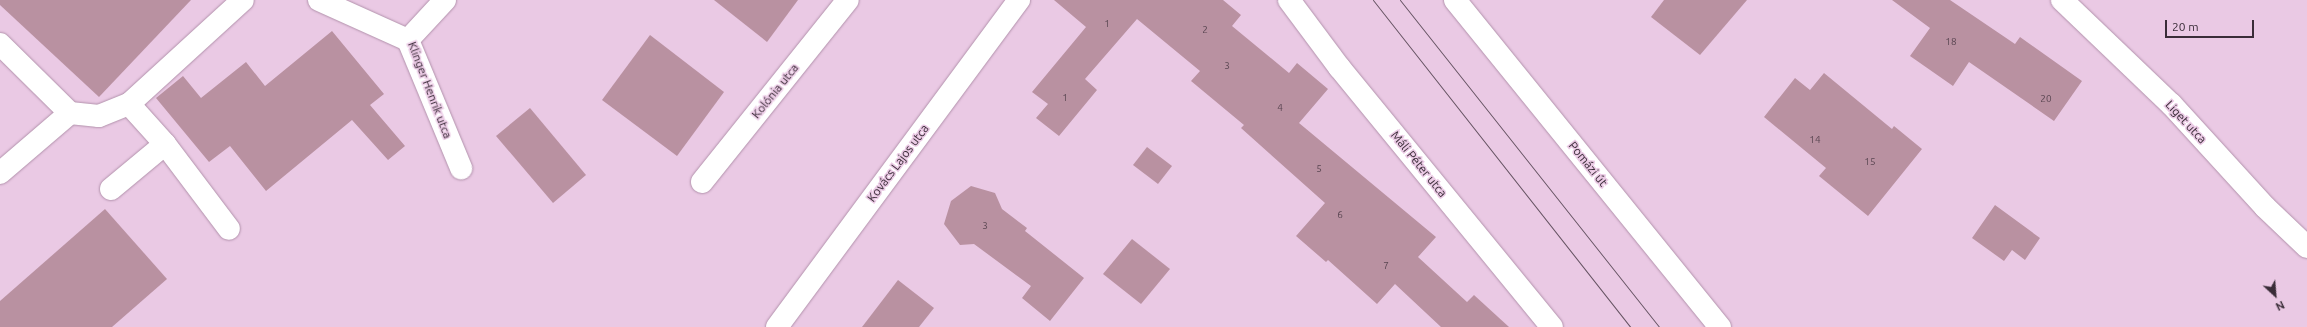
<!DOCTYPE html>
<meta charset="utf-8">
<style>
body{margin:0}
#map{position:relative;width:2307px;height:327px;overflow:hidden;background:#eac9e4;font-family:Ubuntu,sans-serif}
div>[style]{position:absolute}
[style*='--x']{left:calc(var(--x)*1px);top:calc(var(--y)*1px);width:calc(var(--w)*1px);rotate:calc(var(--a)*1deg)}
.building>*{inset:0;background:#b991a1}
.roads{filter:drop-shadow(0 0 1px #b292ac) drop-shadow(0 0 1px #b292ac)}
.minor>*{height:22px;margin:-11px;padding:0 11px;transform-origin:11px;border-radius:11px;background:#fff}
.major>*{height:22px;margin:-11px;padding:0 11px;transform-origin:11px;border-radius:11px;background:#fff}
.tram>*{height:1px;margin:-0.5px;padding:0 0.5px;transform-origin:0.5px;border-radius:0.5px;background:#665463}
span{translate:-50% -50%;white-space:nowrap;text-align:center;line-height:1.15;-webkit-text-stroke:3px #eac9e4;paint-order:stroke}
.number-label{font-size:10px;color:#5a4652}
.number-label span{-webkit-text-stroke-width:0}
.street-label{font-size:12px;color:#3a2d38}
.north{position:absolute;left:2255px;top:275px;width:40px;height:40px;-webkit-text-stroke:3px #eac9e4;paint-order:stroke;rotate:154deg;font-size:11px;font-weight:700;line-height:16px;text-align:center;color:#3a2d38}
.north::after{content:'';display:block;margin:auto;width:14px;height:18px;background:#3a2d38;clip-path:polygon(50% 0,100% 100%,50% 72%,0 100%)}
.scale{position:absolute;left:2165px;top:20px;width:89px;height:18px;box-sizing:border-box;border:2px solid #3a2d38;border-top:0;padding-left:5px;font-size:12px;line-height:14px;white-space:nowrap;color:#3a2d38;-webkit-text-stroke:3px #eac9e4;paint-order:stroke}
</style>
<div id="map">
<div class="building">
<i style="clip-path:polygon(0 0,191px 0,99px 97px,0 5px)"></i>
<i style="clip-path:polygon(714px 0,798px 0,767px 42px)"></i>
<i style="clip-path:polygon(1054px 0,1223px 0,1241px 15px,1232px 26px,1289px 73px,1297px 63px,1328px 89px,1299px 123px,1436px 237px,1418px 257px,1467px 302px,1474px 295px,1509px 327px,1441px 327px,1395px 284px,1377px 304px,1328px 260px,1326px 262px,1296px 236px,1325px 203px,1241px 128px,1244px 125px,1191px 81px,1200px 71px,1137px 19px,1085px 79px,1097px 90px,1059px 136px,1036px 118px,1048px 104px,1032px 92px,1086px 27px)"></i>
<i style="clip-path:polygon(1664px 0,1747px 0,1700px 55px,1651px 17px)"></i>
<i style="clip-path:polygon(1892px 0,1950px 0,2015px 44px,2020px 37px,2082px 81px,2054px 121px,1969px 62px,1953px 86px,1910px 56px,1930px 28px)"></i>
<i style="clip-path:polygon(332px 31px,384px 94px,370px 105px,405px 146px,388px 160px,352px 120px,266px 191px,230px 146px,209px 162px,156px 98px,183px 76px,201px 98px,246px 62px,265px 86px)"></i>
<i style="clip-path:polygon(650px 35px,724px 92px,677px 156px,602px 100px)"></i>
<i style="clip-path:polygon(1824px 73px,1892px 129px,1894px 126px,1922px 149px,1868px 216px,1819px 176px,1826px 168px,1764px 117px,1795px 78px,1810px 90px)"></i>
<i style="clip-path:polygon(530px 108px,586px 175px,553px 203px,496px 136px)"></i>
<i style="clip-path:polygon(1147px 147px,1172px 166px,1158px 184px,1133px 165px)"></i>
<i style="clip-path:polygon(971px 186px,995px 193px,1002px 209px,1027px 228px,1025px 231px,1084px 278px,1050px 321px,1022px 298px,1031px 286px,974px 244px,960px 245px,944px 224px,951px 201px)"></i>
<i style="clip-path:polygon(1995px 205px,2040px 238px,2025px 260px,2012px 250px,2004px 261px,1972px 238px)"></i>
<i style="clip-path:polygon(105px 209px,167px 279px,112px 327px,0 327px,0 301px)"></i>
<i style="clip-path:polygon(1132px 239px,1170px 269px,1141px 304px,1103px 274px)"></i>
<i style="clip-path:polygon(898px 280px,934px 308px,919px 327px,862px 327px)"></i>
</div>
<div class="roads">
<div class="minor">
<i style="--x:319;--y:0;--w:98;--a:24.2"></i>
<i style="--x:445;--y:0;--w:54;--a:132.8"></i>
<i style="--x:408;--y:40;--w:139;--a:67.5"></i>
<i style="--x:1289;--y:0;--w:84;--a:53.3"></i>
<i style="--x:1339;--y:67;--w:336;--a:50.7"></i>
<i style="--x:2062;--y:0;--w:151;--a:43.7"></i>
<i style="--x:2171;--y:104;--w:139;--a:47.6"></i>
<i style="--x:2265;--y:207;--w:58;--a:43.6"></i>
<i style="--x:0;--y:44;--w:98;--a:44.6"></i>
<i style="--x:70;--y:113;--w:29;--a:6"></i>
<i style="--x:99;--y:116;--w:32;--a:-22"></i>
<i style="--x:165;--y:144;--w:106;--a:53"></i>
<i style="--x:0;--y:173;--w:92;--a:-40.6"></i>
<i style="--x:702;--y:182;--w:233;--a:-51.3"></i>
<i style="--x:111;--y:189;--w:70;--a:-39.8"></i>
<i style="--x:165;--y:144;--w:54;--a:-132"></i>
<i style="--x:129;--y:104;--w:154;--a:-42.4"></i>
<i style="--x:777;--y:327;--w:407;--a:-53.5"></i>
</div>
<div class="major">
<i style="--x:1455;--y:0;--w:421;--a:51"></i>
</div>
</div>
<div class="tram">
<i style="--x:1373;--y:0;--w:416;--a:51.8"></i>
<i style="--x:1400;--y:0;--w:417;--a:51.6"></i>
</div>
<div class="number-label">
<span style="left:1107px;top:24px">1</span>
<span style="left:1205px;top:30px">2</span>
<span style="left:1951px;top:42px">18</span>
<span style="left:1227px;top:66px">3</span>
<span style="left:1065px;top:98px">1</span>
<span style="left:2046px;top:99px">20</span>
<span style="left:1280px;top:108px">4</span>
<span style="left:1815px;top:140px">14</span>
<span style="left:1870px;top:162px">15</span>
<span style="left:1319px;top:169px">5</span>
<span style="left:1340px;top:215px">6</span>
<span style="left:985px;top:226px">3</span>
<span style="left:1386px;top:266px">7</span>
</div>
<div class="street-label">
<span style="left:430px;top:90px;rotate:69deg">Klinger Henrik utca</span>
<span style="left:775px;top:91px;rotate:-51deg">Kolónia utca</span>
<span style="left:2186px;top:122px;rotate:47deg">Liget utca</span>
<span style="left:898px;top:163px;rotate:-53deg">Kovács Lajos utca</span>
<span style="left:1419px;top:164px;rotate:51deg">Máli Péter utca</span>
<span style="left:1588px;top:164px;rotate:51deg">Pomázi út</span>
</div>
<div class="north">N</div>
<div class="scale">20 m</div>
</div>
